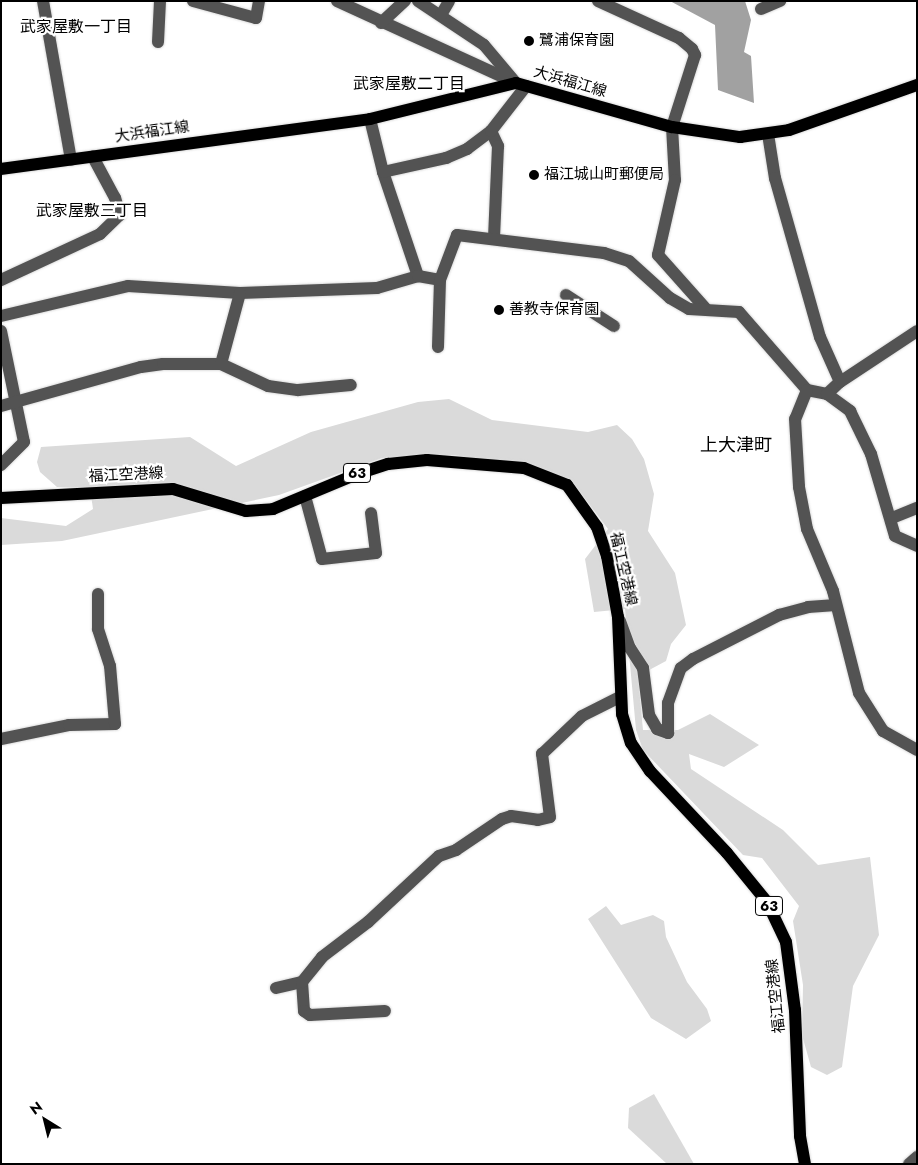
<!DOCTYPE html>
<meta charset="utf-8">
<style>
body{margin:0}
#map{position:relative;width:918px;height:1165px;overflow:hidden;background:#fff;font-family:Jost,"Noto Sans JP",sans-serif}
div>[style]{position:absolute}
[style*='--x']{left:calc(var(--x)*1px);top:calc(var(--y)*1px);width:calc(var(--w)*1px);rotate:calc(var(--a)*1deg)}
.green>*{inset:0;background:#dadada}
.water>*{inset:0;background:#a1a1a1}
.roads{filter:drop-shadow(0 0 1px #dbdbdb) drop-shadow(0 0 1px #dbdbdb)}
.minor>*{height:12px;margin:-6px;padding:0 6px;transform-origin:6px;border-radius:6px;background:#535353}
.major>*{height:12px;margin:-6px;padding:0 6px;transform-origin:6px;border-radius:6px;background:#000}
.dots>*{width:14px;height:14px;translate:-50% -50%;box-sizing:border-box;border:2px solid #fff;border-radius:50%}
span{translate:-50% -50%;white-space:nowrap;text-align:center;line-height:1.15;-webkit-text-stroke:4.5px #fff;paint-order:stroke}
.shield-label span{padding:1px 4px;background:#fff;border:1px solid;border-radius:4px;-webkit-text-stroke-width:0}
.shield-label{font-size:14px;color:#000;font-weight:700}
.poi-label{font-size:15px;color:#000}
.left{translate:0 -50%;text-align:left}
.street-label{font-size:15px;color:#000}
.neighbourhood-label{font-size:16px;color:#000}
.quarter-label{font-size:18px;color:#000}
.frame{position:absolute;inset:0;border:2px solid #000;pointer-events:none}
.north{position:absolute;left:20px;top:1095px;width:50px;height:50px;-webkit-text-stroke:4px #fff;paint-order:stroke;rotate:324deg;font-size:14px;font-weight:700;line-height:20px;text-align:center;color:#000}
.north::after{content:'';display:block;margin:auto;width:18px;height:22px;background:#000;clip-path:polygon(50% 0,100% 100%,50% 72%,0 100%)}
</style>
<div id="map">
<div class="green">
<i style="clip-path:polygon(449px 399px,492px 420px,588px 432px,617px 425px,632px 439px,644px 459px,654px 494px,648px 531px,675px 573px,686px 625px,671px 644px,666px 661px,638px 676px,643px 730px,678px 730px,710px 714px,759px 745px,724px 767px,689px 754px,691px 769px,783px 830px,818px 865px,870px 857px,879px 935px,853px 986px,842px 1067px,827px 1075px,811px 1067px,802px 1035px,803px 985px,793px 921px,799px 906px,762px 858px,743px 855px,643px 750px,636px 730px,625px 609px,594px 612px,585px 559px,608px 529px,570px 479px,455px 455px,382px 458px,279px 495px,62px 541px,1px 545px,1px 518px,66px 526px,93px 509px,90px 488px,57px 487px,40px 472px,37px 462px,41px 447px,190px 437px,236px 466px,311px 432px,418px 402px)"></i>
<i style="clip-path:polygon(606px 906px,621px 925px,653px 915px,664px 921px,666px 937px,687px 982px,707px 1009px,711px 1021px,686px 1039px,651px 1018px,588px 919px)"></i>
<i style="clip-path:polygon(654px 1094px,694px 1164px,667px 1164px,628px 1128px,629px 1108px)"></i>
</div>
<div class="water">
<i style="clip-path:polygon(670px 1px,745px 1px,751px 20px,744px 52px,751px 56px,754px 103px,718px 90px,715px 25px)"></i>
</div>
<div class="roads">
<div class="minor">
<i style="--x:43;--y:1;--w:161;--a:80"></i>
<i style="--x:193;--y:1;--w:65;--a:15.1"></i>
<i style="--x:256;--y:18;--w:17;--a:-80"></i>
<i style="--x:337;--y:1;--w:197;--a:24.6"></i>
<i style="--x:418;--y:1;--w:79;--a:33.7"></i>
<i style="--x:484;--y:45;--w:50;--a:49.9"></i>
<i style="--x:598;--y:1;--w:89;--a:24.6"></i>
<i style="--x:679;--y:38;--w:17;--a:40"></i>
<i style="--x:692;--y:49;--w:7;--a:63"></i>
<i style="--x:695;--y:55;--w:76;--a:107.7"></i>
<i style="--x:672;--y:127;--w:53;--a:86.8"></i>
<i style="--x:675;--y:180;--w:77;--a:102.8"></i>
<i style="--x:658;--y:255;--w:71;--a:48.4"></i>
<i style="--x:761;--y:9;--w:21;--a:-23"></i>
<i style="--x:441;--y:15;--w:16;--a:-60"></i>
<i style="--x:381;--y:23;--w:33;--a:-43"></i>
<i style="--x:158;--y:42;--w:41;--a:-87.2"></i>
<i style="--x:370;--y:119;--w:55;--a:76.2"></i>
<i style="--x:383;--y:172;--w:110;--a:71.4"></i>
<i style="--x:491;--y:131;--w:17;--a:65"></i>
<i style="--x:498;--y:146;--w:93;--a:92.5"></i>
<i style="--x:768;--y:134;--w:45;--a:81"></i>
<i style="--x:775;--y:178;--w:165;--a:74.2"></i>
<i style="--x:820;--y:337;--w:49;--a:66"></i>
<i style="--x:383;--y:172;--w:65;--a:-12.5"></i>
<i style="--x:446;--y:158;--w:23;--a:-23"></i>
<i style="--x:467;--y:149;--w:30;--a:-37"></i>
<i style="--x:491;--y:131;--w:57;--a:-52.1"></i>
<i style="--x:1;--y:280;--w:109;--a:-24.9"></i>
<i style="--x:100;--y:234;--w:28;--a:-44"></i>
<i style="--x:120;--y:215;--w:18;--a:-106"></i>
<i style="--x:115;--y:198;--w:47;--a:-118.2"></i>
<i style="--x:566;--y:295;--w:57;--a:32.9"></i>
<i style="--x:1;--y:316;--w:130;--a:-13.3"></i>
<i style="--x:128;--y:286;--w:112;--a:3.6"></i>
<i style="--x:240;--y:293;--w:137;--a:-2.1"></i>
<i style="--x:377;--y:288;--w:43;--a:-16.3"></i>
<i style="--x:418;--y:276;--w:22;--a:10"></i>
<i style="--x:1;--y:331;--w:113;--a:78.3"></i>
<i style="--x:24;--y:442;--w:33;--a:135"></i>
<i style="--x:438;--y:347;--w:67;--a:-88.3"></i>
<i style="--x:440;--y:280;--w:48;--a:-69.3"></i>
<i style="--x:457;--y:235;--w:148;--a:7"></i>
<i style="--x:604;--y:253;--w:26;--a:18"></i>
<i style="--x:629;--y:261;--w:55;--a:42.1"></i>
<i style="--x:670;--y:298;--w:22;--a:30"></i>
<i style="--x:689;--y:309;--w:50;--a:3.4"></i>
<i style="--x:739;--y:312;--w:103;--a:48.9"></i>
<i style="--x:807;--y:390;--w:20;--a:11"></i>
<i style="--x:827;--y:394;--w:18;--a:-43"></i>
<i style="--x:840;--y:382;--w:92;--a:-33.5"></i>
<i style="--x:221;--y:364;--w:73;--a:-75"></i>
<i style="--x:807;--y:390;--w:31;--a:112"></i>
<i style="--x:795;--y:419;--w:68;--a:86.6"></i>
<i style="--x:799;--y:487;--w:43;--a:79.2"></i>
<i style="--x:807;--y:529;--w:67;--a:67.2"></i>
<i style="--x:833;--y:591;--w:105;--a:75.7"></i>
<i style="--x:859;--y:693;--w:45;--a:57.7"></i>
<i style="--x:883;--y:731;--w:39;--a:29"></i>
<i style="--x:827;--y:394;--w:29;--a:36"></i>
<i style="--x:850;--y:411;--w:48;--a:64"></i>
<i style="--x:871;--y:454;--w:85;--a:73.7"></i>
<i style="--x:895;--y:536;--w:24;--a:24"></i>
<i style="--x:1;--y:406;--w:145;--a:-15.6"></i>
<i style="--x:141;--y:367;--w:22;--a:-8"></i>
<i style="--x:163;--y:364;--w:58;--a:0"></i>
<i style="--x:221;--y:364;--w:52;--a:25.1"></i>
<i style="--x:268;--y:386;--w:30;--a:8"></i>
<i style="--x:298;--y:390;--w:53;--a:-5.4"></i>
<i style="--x:305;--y:496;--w:65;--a:74.9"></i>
<i style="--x:322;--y:559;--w:54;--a:-6.3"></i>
<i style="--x:376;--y:553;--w:40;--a:-97.1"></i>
<i style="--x:892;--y:518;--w:27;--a:-22"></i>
<i style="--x:620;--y:621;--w:29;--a:70"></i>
<i style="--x:630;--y:648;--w:24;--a:57"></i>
<i style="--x:643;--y:668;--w:47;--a:82.7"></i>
<i style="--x:649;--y:715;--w:16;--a:60"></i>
<i style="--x:657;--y:729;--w:12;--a:20"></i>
<i style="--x:668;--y:733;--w:30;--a:-90"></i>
<i style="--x:668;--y:703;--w:37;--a:-70"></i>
<i style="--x:681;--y:668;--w:15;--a:-37"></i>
<i style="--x:693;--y:659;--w:97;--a:-27.1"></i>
<i style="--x:779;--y:615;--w:30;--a:-15"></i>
<i style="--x:808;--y:607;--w:28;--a:-4"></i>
<i style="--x:1;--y:739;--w:69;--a:-11.6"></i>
<i style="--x:69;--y:725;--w:46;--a:-1.2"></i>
<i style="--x:115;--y:724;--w:58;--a:-94.9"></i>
<i style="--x:110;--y:666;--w:39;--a:-108"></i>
<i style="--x:98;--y:629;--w:35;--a:-90"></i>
<i style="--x:302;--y:982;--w:29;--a:86"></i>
<i style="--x:304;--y:1011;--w:7;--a:34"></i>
<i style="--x:310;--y:1015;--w:75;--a:-3.1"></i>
<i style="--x:276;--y:988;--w:27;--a:-13"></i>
<i style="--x:302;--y:982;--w:32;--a:-51"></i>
<i style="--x:322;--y:957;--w:58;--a:-37.3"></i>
<i style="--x:368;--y:922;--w:97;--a:-42.9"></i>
<i style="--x:439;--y:856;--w:18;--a:-19"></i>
<i style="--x:456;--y:850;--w:55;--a:-34"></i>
<i style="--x:502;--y:819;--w:9;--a:-18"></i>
<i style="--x:511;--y:816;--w:27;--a:8"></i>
<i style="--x:538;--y:820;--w:12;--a:-14"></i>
<i style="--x:550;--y:817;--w:64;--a:-97.2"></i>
<i style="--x:542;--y:754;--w:55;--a:-43.5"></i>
<i style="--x:582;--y:716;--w:42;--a:-26.6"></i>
<i style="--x:909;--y:1164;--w:11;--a:-41"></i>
</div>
<div class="major">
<i style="--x:1;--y:169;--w:372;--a:-7.7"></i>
<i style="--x:370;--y:119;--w:150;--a:-13.9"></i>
<i style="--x:516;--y:83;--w:162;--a:15.8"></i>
<i style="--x:672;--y:127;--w:69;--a:8.4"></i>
<i style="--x:740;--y:137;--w:49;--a:-8.1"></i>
<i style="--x:789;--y:130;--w:136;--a:-19.4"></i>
<i style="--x:1;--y:498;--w:172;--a:-3"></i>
<i style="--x:173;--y:489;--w:76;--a:16.8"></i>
<i style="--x:246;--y:511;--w:27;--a:-4"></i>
<i style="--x:273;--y:509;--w:91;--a:-22.6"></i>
<i style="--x:357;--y:474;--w:33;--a:-18"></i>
<i style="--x:388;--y:464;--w:39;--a:-6"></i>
<i style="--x:427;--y:460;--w:97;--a:4.7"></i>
<i style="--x:524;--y:468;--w:46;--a:21.6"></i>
<i style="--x:567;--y:485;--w:52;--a:54.5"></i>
<i style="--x:597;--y:527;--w:31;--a:71"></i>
<i style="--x:607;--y:556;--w:62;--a:79.8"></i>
<i style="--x:618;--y:617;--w:97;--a:87.6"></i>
<i style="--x:622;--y:714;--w:30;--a:73"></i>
<i style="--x:631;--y:743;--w:34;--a:56"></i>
<i style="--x:650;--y:771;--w:112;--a:46.8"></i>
<i style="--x:727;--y:853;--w:63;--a:50.8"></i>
<i style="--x:767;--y:902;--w:44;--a:64.6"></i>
<i style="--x:786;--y:942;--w:69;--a:82.5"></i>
<i style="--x:795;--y:1010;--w:126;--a:87.7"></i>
<i style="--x:800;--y:1136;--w:28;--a:80"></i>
</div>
</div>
<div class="dots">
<i style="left:529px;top:41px;background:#000"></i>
<i style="left:534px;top:175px;background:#000"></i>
<i style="left:499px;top:310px;background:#000"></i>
</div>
<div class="shield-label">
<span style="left:357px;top:473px">63</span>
<span style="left:769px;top:906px">63</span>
</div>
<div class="poi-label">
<span class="left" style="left:539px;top:41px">鷺浦保育園</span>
<span class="left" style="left:544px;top:175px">福江城山町郵便局</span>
<span class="left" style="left:509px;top:310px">善教寺保育園</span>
</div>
<div class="street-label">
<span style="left:570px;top:82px;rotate:16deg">大浜福江線</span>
<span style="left:152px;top:132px;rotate:-8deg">大浜福江線</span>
<span style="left:126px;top:475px;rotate:-3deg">福江空港線</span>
<span style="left:623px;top:569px;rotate:77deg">福江空港線</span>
<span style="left:776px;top:996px;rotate:-96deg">福江空港線</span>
</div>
<div class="neighbourhood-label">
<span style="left:76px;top:27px">武家屋敷一丁目</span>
<span style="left:409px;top:84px">武家屋敷二丁目</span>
<span style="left:92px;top:211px">武家屋敷三丁目</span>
</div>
<div class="quarter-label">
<span style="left:736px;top:445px">上大津町</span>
</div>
<div class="frame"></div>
<div class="north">N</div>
</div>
